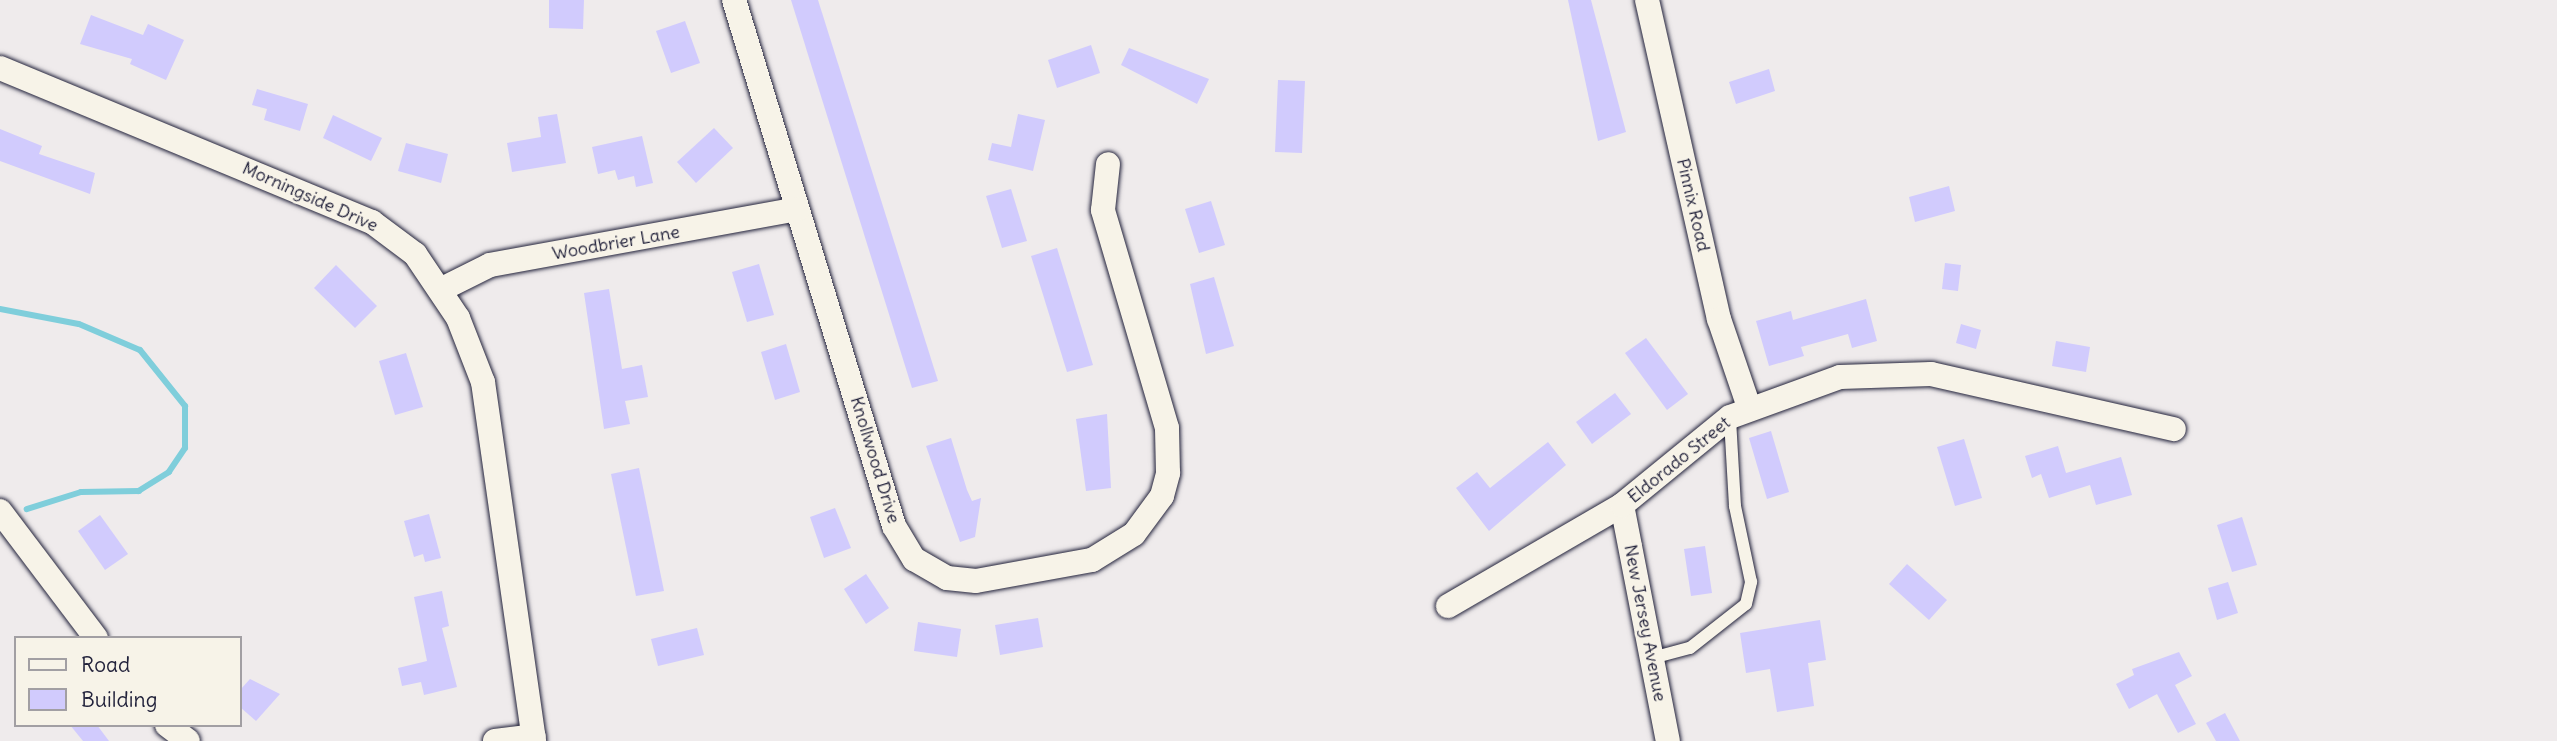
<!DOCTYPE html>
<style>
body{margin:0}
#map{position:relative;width:2557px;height:741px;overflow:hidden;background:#efebec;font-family:Delius,sans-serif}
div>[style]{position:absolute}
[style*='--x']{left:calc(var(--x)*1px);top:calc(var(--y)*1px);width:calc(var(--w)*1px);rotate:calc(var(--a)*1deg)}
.stream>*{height:6px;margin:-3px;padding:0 3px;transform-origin:3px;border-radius:3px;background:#7fcedb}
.building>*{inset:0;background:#d1cbfd}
.roads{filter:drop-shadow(0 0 2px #22223b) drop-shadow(0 0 2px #22223b)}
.service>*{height:12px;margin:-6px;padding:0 6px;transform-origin:6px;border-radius:6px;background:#f7f3e8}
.minor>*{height:24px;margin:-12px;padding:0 12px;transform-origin:12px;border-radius:12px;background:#f7f3e8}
span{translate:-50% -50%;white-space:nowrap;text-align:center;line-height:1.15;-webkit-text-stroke:5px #f7f3e8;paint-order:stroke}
.street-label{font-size:18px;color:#22223b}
.legend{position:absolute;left:14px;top:636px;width:228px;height:91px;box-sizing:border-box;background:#f7f3e8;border:2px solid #a29fa3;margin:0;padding:9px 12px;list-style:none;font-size:21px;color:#22223b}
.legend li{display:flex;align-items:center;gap:14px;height:35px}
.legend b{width:35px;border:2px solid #a29fa3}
</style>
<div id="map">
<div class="stream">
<i style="--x:0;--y:309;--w:80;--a:10.8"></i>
<i style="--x:79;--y:324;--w:66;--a:23.1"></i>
<i style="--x:140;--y:350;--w:72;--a:51.2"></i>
<i style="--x:185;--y:406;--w:42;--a:90"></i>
<i style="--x:185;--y:448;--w:29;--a:124"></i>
<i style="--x:169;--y:472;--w:36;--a:148"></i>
<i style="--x:139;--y:491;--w:58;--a:179"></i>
<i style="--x:81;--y:492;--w:57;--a:162.5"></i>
</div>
<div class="building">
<i style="clip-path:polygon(549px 0,584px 0,583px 29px,549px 28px)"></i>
<i style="clip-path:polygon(791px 0,818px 0,938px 381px,912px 388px)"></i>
<i style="clip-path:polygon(1568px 0,1591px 0,1626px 132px,1598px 141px)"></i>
<i style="clip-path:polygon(91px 15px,143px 35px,148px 24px,184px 40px,166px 80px,130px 64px,132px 59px,80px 44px)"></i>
<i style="clip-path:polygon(685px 21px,700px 63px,671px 73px,656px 31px)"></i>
<i style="clip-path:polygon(1091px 45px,1100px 73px,1057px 88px,1048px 60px)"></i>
<i style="clip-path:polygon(1129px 48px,1209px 79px,1197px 104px,1121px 65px)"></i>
<i style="clip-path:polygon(1769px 69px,1775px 91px,1736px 104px,1729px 82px)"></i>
<i style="clip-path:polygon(1278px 80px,1305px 81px,1302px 153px,1275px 152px)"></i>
<i style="clip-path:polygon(257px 89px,308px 104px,300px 131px,264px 120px,267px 109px,252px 105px)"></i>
<i style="clip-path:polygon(557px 114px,566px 163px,512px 172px,507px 143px,541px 137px,538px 117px)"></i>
<i style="clip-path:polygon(1018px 114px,1045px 120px,1033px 171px,988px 160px,992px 143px,1011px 147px)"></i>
<i style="clip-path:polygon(333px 115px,382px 138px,371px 161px,323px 138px)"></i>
<i style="clip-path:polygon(714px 128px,733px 148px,696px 183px,677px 162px)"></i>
<i style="clip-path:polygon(0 129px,42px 146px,39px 154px,95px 173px,90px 194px,0 161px)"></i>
<i style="clip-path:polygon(642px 136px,653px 183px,636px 187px,634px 176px,618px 180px,615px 170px,598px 174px,592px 147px)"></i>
<i style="clip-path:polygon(406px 143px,448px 154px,441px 183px,398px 171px)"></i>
<i style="clip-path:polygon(1949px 186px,1955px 211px,1915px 222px,1909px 197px)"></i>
<i style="clip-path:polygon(1011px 189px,1027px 241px,1002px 248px,986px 196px)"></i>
<i style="clip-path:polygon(1211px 201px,1225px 245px,1199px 253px,1185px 209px)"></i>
<i style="clip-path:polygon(1057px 248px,1093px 365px,1067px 372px,1031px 256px)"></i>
<i style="clip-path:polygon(1945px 263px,1961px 265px,1958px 291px,1942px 289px)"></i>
<i style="clip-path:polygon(759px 264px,774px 315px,747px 322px,732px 272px)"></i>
<i style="clip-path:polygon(336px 265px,377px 306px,355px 328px,314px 288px)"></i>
<i style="clip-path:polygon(1214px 277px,1234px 346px,1206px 354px,1190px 284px)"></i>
<i style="clip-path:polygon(609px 289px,622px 369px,642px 365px,648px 397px,625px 401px,630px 424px,604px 429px,584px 293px)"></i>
<i style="clip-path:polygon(1866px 299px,1877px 341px,1852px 348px,1848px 334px,1801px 347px,1804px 356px,1769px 366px,1756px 321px,1791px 311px,1793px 320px)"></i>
<i style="clip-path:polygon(1961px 324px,1981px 330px,1976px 349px,1956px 343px)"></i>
<i style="clip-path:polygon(1646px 338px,1688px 394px,1667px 410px,1625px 353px)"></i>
<i style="clip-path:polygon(2056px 341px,2090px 347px,2086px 372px,2052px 366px)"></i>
<i style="clip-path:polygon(786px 344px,800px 392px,775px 400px,761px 352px)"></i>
<i style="clip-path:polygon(406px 353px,423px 407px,395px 415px,379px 361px)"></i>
<i style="clip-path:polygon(1615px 393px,1631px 414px,1592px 444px,1576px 422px)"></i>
<i style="clip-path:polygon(1107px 414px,1111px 488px,1086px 491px,1076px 419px)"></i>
<i style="clip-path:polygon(1771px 431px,1789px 492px,1767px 499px,1749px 438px)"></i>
<i style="clip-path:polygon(951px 438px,967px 490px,972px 501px,981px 498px,975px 537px,960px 542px,926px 446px)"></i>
<i style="clip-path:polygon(1964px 439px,1982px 498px,1955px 506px,1937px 447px)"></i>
<i style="clip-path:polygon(1548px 442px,1566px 465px,1489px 531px,1456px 488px,1477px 472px,1490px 488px)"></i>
<i style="clip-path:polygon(2058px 446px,2066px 473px,2121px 457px,2132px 495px,2096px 505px,2090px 485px,2049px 498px,2041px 474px,2032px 478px,2025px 456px)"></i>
<i style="clip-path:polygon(639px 468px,664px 591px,636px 596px,611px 474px)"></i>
<i style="clip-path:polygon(835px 508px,851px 548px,824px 558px,810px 517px)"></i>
<i style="clip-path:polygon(429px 514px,441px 558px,425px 562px,423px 554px,414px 557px,404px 521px)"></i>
<i style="clip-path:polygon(100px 515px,128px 554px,105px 570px,78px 531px)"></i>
<i style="clip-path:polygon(2242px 517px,2257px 565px,2232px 572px,2217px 525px)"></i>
<i style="clip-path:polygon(1705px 546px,1712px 593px,1691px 596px,1684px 549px)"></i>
<i style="clip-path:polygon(1907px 564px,1947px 600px,1929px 620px,1889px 584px)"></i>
<i style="clip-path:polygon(866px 574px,889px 608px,866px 624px,844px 589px)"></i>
<i style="clip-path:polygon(2228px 582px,2238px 613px,2217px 620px,2208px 588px)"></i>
<i style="clip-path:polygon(442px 591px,449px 626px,442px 628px,457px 687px,424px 695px,421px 682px,402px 686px,398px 668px,427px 661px,414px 597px)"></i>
<i style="clip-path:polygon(1038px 618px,1043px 647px,1000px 655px,995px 625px)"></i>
<i style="clip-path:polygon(1820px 620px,1826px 660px,1808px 663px,1814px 706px,1777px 712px,1770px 669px,1746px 673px,1740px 633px)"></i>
<i style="clip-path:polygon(918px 622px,961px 629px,957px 657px,914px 651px)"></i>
<i style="clip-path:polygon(697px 628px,704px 655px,658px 666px,651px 639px)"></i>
<i style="clip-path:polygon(2179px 652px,2192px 676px,2175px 685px,2196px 724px,2178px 733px,2157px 694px,2129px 709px,2116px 684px,2134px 675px,2132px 669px)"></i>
<i style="clip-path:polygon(250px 679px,280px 694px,256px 721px,240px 707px,240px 690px)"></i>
<i style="clip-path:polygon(2225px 713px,2240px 741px,2216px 741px,2206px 723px)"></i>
<i style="clip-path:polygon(70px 725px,97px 725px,109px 741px,83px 741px)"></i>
</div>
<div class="roads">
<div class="service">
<i style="--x:1652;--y:658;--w:39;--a:-15"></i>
<i style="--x:1690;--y:648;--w:71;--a:-38.2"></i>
<i style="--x:1746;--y:604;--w:23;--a:-77"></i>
<i style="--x:1751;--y:582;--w:78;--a:-101.9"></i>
<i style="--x:1735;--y:506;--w:88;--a:-93.3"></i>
</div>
<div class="minor">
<i style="--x:734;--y:0;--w:550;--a:73.08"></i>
<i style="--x:894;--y:526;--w:39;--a:59"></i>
<i style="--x:914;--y:559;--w:38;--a:30"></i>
<i style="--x:947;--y:578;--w:29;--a:6"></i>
<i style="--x:976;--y:581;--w:118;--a:-10.3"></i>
<i style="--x:1092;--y:560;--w:49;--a:-31.8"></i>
<i style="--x:1134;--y:534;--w:47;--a:-53.6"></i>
<i style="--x:1162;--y:496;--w:24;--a:-75"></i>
<i style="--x:1168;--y:473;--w:45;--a:-91.3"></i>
<i style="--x:1167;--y:428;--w:227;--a:-106.4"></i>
<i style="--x:1103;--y:210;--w:46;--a:-83.8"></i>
<i style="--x:1647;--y:0;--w:327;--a:77.3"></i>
<i style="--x:1719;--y:319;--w:93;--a:71.2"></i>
<i style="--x:0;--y:68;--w:403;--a:22.5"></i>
<i style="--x:372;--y:222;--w:54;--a:36.7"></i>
<i style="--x:415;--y:254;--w:77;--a:56.1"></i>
<i style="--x:458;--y:318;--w:69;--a:68.7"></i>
<i style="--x:483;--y:382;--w:363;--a:81.9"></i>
<i style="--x:440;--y:290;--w:56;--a:-26.6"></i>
<i style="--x:490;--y:265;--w:312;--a:-10.3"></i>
<i style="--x:1622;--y:505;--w:240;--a:79"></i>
<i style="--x:0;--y:511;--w:159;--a:52.9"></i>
<i style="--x:1448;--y:606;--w:201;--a:-30.1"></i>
<i style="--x:1622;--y:505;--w:139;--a:-39.2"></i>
<i style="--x:1730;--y:417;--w:117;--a:-20"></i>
<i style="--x:1840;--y:377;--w:91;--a:-1.9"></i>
<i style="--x:1931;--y:374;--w:249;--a:12.8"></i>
<i style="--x:167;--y:725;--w:26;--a:37"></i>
<i style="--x:495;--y:741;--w:39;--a:-7"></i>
</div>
</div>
<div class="street-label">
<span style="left:310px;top:197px;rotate:24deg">Morningside Drive</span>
<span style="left:1693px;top:205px;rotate:77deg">Pinnix Road</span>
<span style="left:616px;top:243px;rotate:-10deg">Woodbrier Lane</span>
<span style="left:875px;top:460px;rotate:73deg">Knollwood Drive</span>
<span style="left:1679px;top:460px;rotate:-39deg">Eldorado Street</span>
<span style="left:1645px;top:623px;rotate:79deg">New Jersey Avenue</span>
</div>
<ul class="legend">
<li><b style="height:9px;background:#f7f3e8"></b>Road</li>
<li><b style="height:19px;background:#d1cbfd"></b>Building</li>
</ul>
</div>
